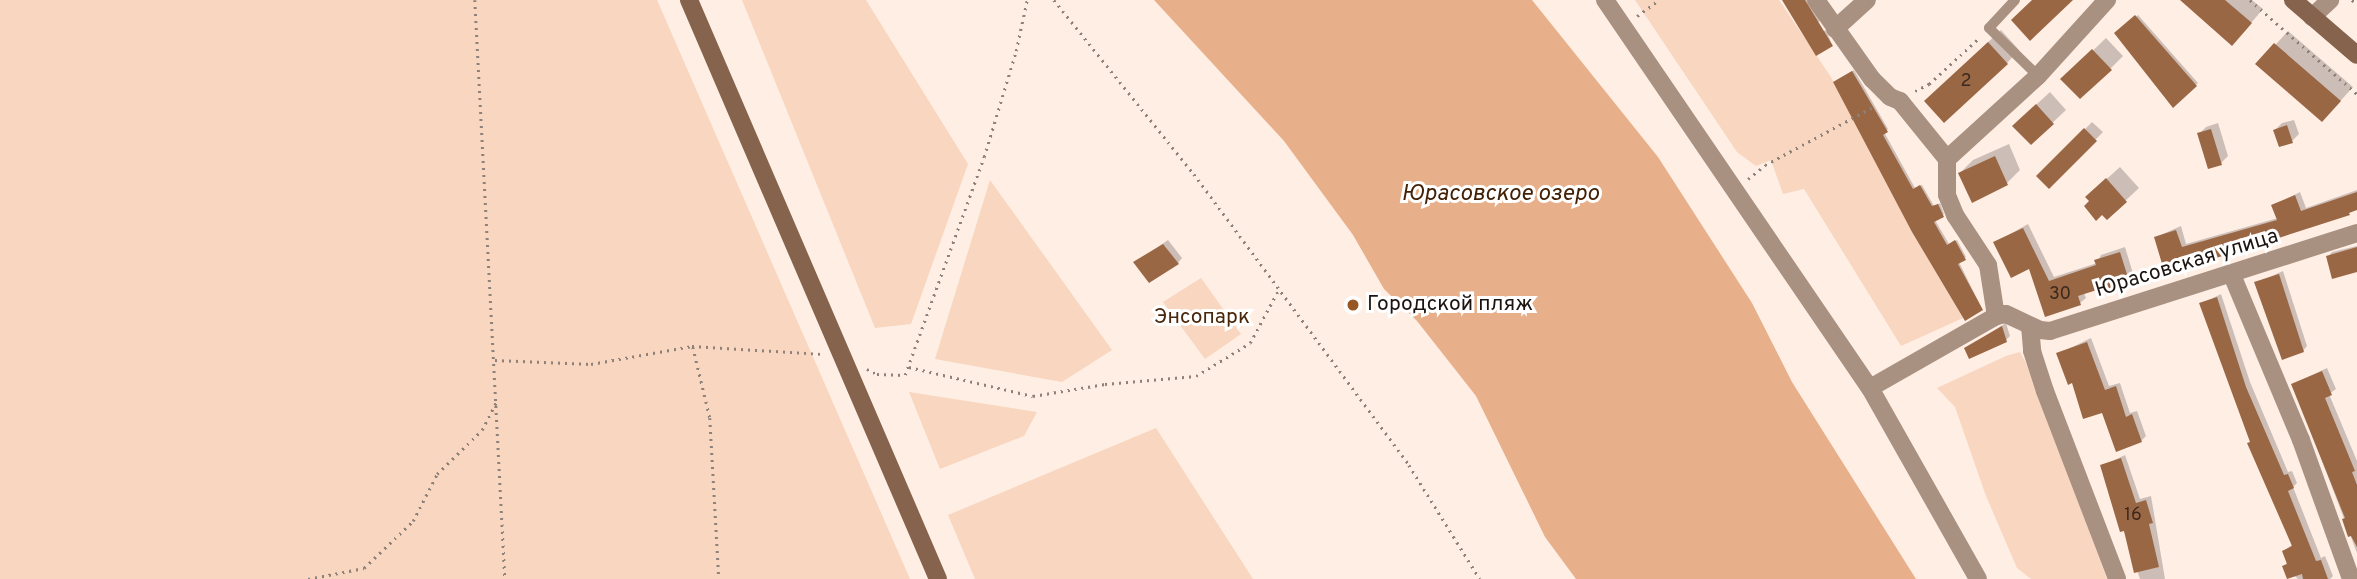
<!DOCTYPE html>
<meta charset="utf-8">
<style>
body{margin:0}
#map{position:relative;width:2357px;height:579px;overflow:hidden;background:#ffeee4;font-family:Overpass,sans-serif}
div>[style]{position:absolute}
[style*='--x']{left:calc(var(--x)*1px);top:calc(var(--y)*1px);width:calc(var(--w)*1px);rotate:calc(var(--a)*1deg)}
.green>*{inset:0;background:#f8d6bf}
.water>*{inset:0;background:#e7b08b}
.shadow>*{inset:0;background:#0003}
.building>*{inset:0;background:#9a6745}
.path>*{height:2.5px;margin-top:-1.25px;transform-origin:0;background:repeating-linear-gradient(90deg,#8d817a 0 2px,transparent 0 7px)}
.service>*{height:10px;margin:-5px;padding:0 5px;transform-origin:5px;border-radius:5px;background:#a99182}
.minor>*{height:18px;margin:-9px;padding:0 9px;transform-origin:9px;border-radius:9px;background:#a99182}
.secondary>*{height:18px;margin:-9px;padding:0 9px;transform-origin:9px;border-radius:9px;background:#85634c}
.dots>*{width:19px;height:19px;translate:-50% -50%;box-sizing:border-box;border:4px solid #fff;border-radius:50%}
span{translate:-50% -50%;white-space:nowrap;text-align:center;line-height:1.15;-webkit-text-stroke:6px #fff;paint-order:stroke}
.number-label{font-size:18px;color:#3b291d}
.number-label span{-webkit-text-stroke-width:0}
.street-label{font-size:21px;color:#1b1410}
.poi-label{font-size:21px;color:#1b1410}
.left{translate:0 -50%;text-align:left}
.park-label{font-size:21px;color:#4a260a}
.water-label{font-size:23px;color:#442105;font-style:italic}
</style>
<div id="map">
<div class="green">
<i style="clip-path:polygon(0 0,657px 0,910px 579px,0 579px)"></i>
<i style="clip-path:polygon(742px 0,866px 0,968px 164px,911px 324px,875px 328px)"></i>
<i style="clip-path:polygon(1635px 0,1779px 0,1831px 77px,1912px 232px,1963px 318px,1901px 346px,1804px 189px,1783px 194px,1771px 160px,1756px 166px,1737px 152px)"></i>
<i style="clip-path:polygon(990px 180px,1112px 350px,1062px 382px,935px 359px)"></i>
<i style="clip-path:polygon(1201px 278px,1241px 334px,1205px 359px,1163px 302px)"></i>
<i style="clip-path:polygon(2020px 352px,2026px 363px,2107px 579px,2031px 579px,2017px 568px,1986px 496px,1955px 407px,1937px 388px,2006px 356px)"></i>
<i style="clip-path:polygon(909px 392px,1037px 412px,1024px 436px,940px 469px)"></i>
<i style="clip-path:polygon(1156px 428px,1253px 579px,975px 579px,948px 515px)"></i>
</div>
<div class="water">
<i style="clip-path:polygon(1154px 0,1532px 0,1658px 157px,1752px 303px,1792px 382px,1916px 579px,1576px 579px,1545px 537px,1476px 396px,1417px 321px,1384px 289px,1353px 235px,1284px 141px)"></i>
</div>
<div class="shadow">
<i style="clip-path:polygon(1784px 0,1807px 0,1820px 21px,1805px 34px)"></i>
<i style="clip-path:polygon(2182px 0,2252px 0,2263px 9px,2245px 30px)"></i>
<i style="clip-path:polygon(2138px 15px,2198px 83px,2173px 105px,2116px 33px)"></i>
<i style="clip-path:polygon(1826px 30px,1832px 45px,1810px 37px)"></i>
<i style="clip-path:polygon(2001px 30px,2019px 50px,2007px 63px,1939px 88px)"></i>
<i style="clip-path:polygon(2288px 31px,2353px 87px,2335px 107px,2258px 64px)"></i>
<i style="clip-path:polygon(2106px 38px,2123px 56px,2110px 69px,2063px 79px)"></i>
<i style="clip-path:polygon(1854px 70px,1888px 129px,1884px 132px,1915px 188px,1922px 185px,1934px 206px,1940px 203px,1944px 214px,1935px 220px,1949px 244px,1957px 240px,1966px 257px,1959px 262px,1982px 309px,1837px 80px)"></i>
<i style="clip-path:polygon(2050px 92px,2066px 110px,2031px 143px,2027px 113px)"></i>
<i style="clip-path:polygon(2294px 120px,2299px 134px,2292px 141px,2275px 130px,2282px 123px)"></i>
<i style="clip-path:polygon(2092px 122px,2103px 132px,2049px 187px,2039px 176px)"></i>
<i style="clip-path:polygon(2218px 123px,2228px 156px,2221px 163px,2199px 134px,2206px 127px)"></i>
<i style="clip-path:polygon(2009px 144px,2020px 170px,2007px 183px,1972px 201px,1960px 173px,1973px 160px)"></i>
<i style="clip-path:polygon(2120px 167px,2139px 188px,2107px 218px,2102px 213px,2101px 184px)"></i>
<i style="clip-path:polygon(2357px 190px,2357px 209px,2218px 257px,2213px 261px,2178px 261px,2156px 237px,2181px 226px,2186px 244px,2278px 218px,2273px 206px,2300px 192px,2306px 208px)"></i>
<i style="clip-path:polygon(2028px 224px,2054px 277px,2097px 263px,2101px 255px,2125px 247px,2135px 280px,2130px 286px,2104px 286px,2084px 293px,2086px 298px,2080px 303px,2046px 315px,2030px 267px,1996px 242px)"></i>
<i style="clip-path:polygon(1168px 240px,1182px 258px,1178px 263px,1136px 262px)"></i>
<i style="clip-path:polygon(2357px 246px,2357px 270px,2328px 257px,2332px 252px)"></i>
<i style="clip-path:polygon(2283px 271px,2307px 346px,2303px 351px,2256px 283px)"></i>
<i style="clip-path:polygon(2221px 294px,2250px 382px,2288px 472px,2292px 471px,2297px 483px,2293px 487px,2321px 558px,2325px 556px,2333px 576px,2330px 579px,2298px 579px,2284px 566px,2288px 562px,2284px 551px,2293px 544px,2201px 304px)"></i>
<i style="clip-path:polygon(2006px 323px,2010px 336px,2006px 340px,1966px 348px)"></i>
<i style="clip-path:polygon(2091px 338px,2109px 386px,2120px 383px,2130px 413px,2137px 411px,2146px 436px,2141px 441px,2103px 411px,2073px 381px,2058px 354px)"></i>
<i style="clip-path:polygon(2327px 368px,2336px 389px,2329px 394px,2357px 461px,2357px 553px,2293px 384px)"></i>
<i style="clip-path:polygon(2125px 455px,2140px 499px,2151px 496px,2165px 579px,2140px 579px,2102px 466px)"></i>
</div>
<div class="building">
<i style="clip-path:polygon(1782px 0,1805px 0,1833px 46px,1816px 56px)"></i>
<i style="clip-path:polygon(2032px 0,2073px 0,2030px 41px,2011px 20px)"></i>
<i style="clip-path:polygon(2180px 0,2225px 0,2252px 23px,2232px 46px)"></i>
<i style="clip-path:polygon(2135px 15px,2197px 86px,2173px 108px,2114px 33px)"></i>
<i style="clip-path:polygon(1988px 42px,2008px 64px,1944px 123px,1924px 101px)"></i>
<i style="clip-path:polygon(2274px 43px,2341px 101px,2322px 122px,2255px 64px)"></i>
<i style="clip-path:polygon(2092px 49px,2112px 70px,2080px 99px,2060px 79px)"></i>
<i style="clip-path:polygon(1852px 71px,1888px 132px,1883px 135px,1913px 189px,1920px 185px,1932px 206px,1938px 204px,1944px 217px,1934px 222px,1947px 245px,1955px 240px,1966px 260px,1958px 264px,1983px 310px,1965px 321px,1912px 232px,1833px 82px)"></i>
<i style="clip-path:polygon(2036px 104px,2054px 124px,2031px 145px,2012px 126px)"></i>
<i style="clip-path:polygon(2287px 125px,2293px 143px,2279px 147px,2273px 130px)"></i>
<i style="clip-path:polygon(2084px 128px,2097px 141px,2049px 189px,2036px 176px)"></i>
<i style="clip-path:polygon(2211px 129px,2222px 165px,2208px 169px,2197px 133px)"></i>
<i style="clip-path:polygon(1995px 156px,2008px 185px,1972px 203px,1958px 173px)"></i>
<i style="clip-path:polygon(2106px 178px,2127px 202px,2107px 220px,2102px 215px,2096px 221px,2084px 206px,2089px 201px,2085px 197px)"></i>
<i style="clip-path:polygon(2357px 192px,2357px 210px,2349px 213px,2350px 215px,2213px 259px,2214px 263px,2181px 273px,2177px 263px,2163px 267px,2154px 237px,2176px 230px,2182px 247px,2277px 220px,2271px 205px,2295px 195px,2301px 211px)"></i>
<i style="clip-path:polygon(2023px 228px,2049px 281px,2096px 265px,2094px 260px,2120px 252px,2131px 287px,2105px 295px,2103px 288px,2078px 296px,2081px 305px,2045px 317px,2029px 269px,2011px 278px,1993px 242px)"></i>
<i style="clip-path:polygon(1163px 244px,1179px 264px,1149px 283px,1133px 262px)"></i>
<i style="clip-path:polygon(2357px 247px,2357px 272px,2332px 279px,2326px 256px)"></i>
<i style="clip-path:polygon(2279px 274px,2304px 352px,2282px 360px,2254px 282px)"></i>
<i style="clip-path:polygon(2217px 297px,2246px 387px,2284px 475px,2288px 474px,2294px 488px,2288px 491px,2316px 561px,2321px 560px,2328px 579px,2303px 579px,2302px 574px,2287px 579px,2282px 566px,2287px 564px,2282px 551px,2292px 546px,2247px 443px,2250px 442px,2199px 303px)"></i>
<i style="clip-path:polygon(2002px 326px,2007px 342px,1969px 359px,1964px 348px)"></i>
<i style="clip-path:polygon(2087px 342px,2105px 390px,2116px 386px,2126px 417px,2132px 414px,2142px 442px,2116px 452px,2102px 413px,2083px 419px,2072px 383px,2068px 385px,2056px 353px)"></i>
<i style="clip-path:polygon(2322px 371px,2332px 395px,2325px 398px,2355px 471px,2352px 472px,2357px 485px,2357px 547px,2351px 536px,2348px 537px,2342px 519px,2345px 518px,2291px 384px)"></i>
<i style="clip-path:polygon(2121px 458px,2136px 503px,2146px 500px,2153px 523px,2149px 524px,2159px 567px,2134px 573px,2124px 531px,2120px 532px,2100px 465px)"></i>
</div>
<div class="path">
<i style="--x:475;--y:0;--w:580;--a:87.03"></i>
<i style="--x:1054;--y:0;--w:223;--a:51.2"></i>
<i style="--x:1194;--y:174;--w:362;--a:53.5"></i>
<i style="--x:1409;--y:465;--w:134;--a:58.1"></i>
<i style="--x:2250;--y:0;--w:142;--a:41.3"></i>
<i style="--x:2352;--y:0;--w:6;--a:39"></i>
<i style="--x:1637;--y:16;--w:27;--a:-36"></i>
<i style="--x:1915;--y:91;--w:16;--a:-27"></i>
<i style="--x:1929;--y:84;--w:68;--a:-42.6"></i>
<i style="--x:1748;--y:179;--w:22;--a:-39"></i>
<i style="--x:1765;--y:165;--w:125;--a:-28.2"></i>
<i style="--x:693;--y:347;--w:73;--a:76.5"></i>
<i style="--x:710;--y:418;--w:161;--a:86.8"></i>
<i style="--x:495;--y:360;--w:96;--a:2.4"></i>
<i style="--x:591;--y:364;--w:103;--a:-10.1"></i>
<i style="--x:692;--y:346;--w:129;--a:3.5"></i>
<i style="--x:909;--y:367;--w:127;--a:13.2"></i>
<i style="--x:1033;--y:396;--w:73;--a:-9.5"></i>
<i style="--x:1105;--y:384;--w:91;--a:-5"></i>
<i style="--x:1196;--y:376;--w:63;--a:-31.4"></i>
<i style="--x:1250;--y:343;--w:61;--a:-61.8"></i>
<i style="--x:867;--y:369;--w:11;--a:27"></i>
<i style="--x:877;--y:374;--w:28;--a:2"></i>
<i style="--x:905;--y:375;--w:232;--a:-70.1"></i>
<i style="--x:984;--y:157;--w:111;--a:-73.2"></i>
<i style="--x:1016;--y:51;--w:52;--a:-77.8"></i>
<i style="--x:308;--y:579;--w:57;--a:-11.1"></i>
<i style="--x:364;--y:568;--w:68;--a:-43.8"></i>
<i style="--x:413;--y:521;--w:53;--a:-62.9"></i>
<i style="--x:437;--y:474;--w:63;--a:-44.4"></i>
<i style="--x:482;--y:430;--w:33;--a:-63"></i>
</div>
<div class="service">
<i style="--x:2015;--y:0;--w:38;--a:133"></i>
<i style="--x:1989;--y:28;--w:69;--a:44.4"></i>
</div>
<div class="minor">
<i style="--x:1605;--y:0;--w:470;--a:55.7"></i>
<i style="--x:1870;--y:388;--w:219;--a:60.5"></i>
<i style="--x:1816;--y:0;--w:97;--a:54.7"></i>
<i style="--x:1872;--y:79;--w:25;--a:45"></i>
<i style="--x:1890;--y:97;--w:11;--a:22"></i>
<i style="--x:1900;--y:101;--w:75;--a:51"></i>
<i style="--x:1947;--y:159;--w:36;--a:90"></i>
<i style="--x:1947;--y:195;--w:22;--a:68"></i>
<i style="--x:1955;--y:215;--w:60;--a:56.6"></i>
<i style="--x:1988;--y:265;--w:52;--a:81.1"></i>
<i style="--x:2312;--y:17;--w:25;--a:-43"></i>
<i style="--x:1835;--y:29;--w:43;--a:-42.2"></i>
<i style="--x:1947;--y:159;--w:123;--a:-42.4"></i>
<i style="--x:2038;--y:76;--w:103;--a:-47.8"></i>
<i style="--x:2232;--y:275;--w:179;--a:67.3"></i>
<i style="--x:2301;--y:440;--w:148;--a:70.2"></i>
<i style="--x:2030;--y:326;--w:25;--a:85"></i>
<i style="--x:2032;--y:351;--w:42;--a:72"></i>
<i style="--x:2045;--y:391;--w:201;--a:69"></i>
<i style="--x:1870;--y:388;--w:145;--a:-29.7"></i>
<i style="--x:1996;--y:316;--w:10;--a:-11"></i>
<i style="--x:2006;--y:314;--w:38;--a:25"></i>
<i style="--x:2040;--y:330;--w:10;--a:6"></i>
<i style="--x:2050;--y:331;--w:322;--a:-17.7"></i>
</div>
<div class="secondary">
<i style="--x:689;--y:0;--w:630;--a:66.73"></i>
<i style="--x:2293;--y:0;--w:84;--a:40.7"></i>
</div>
<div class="dots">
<i style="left:1353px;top:305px;background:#985623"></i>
</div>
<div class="number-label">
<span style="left:1966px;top:82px">2</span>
<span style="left:2060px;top:295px">30</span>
<span style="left:2133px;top:516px">16</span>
</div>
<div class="street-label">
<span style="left:2187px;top:264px;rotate:-17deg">Юрасовская улица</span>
</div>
<div class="poi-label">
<span class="left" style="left:1367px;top:305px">Городской пляж</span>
</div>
<div class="park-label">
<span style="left:1202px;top:318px">Энсопарк</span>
</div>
<div class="water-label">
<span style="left:1500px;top:195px">Юрасовское озеро</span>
</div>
</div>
